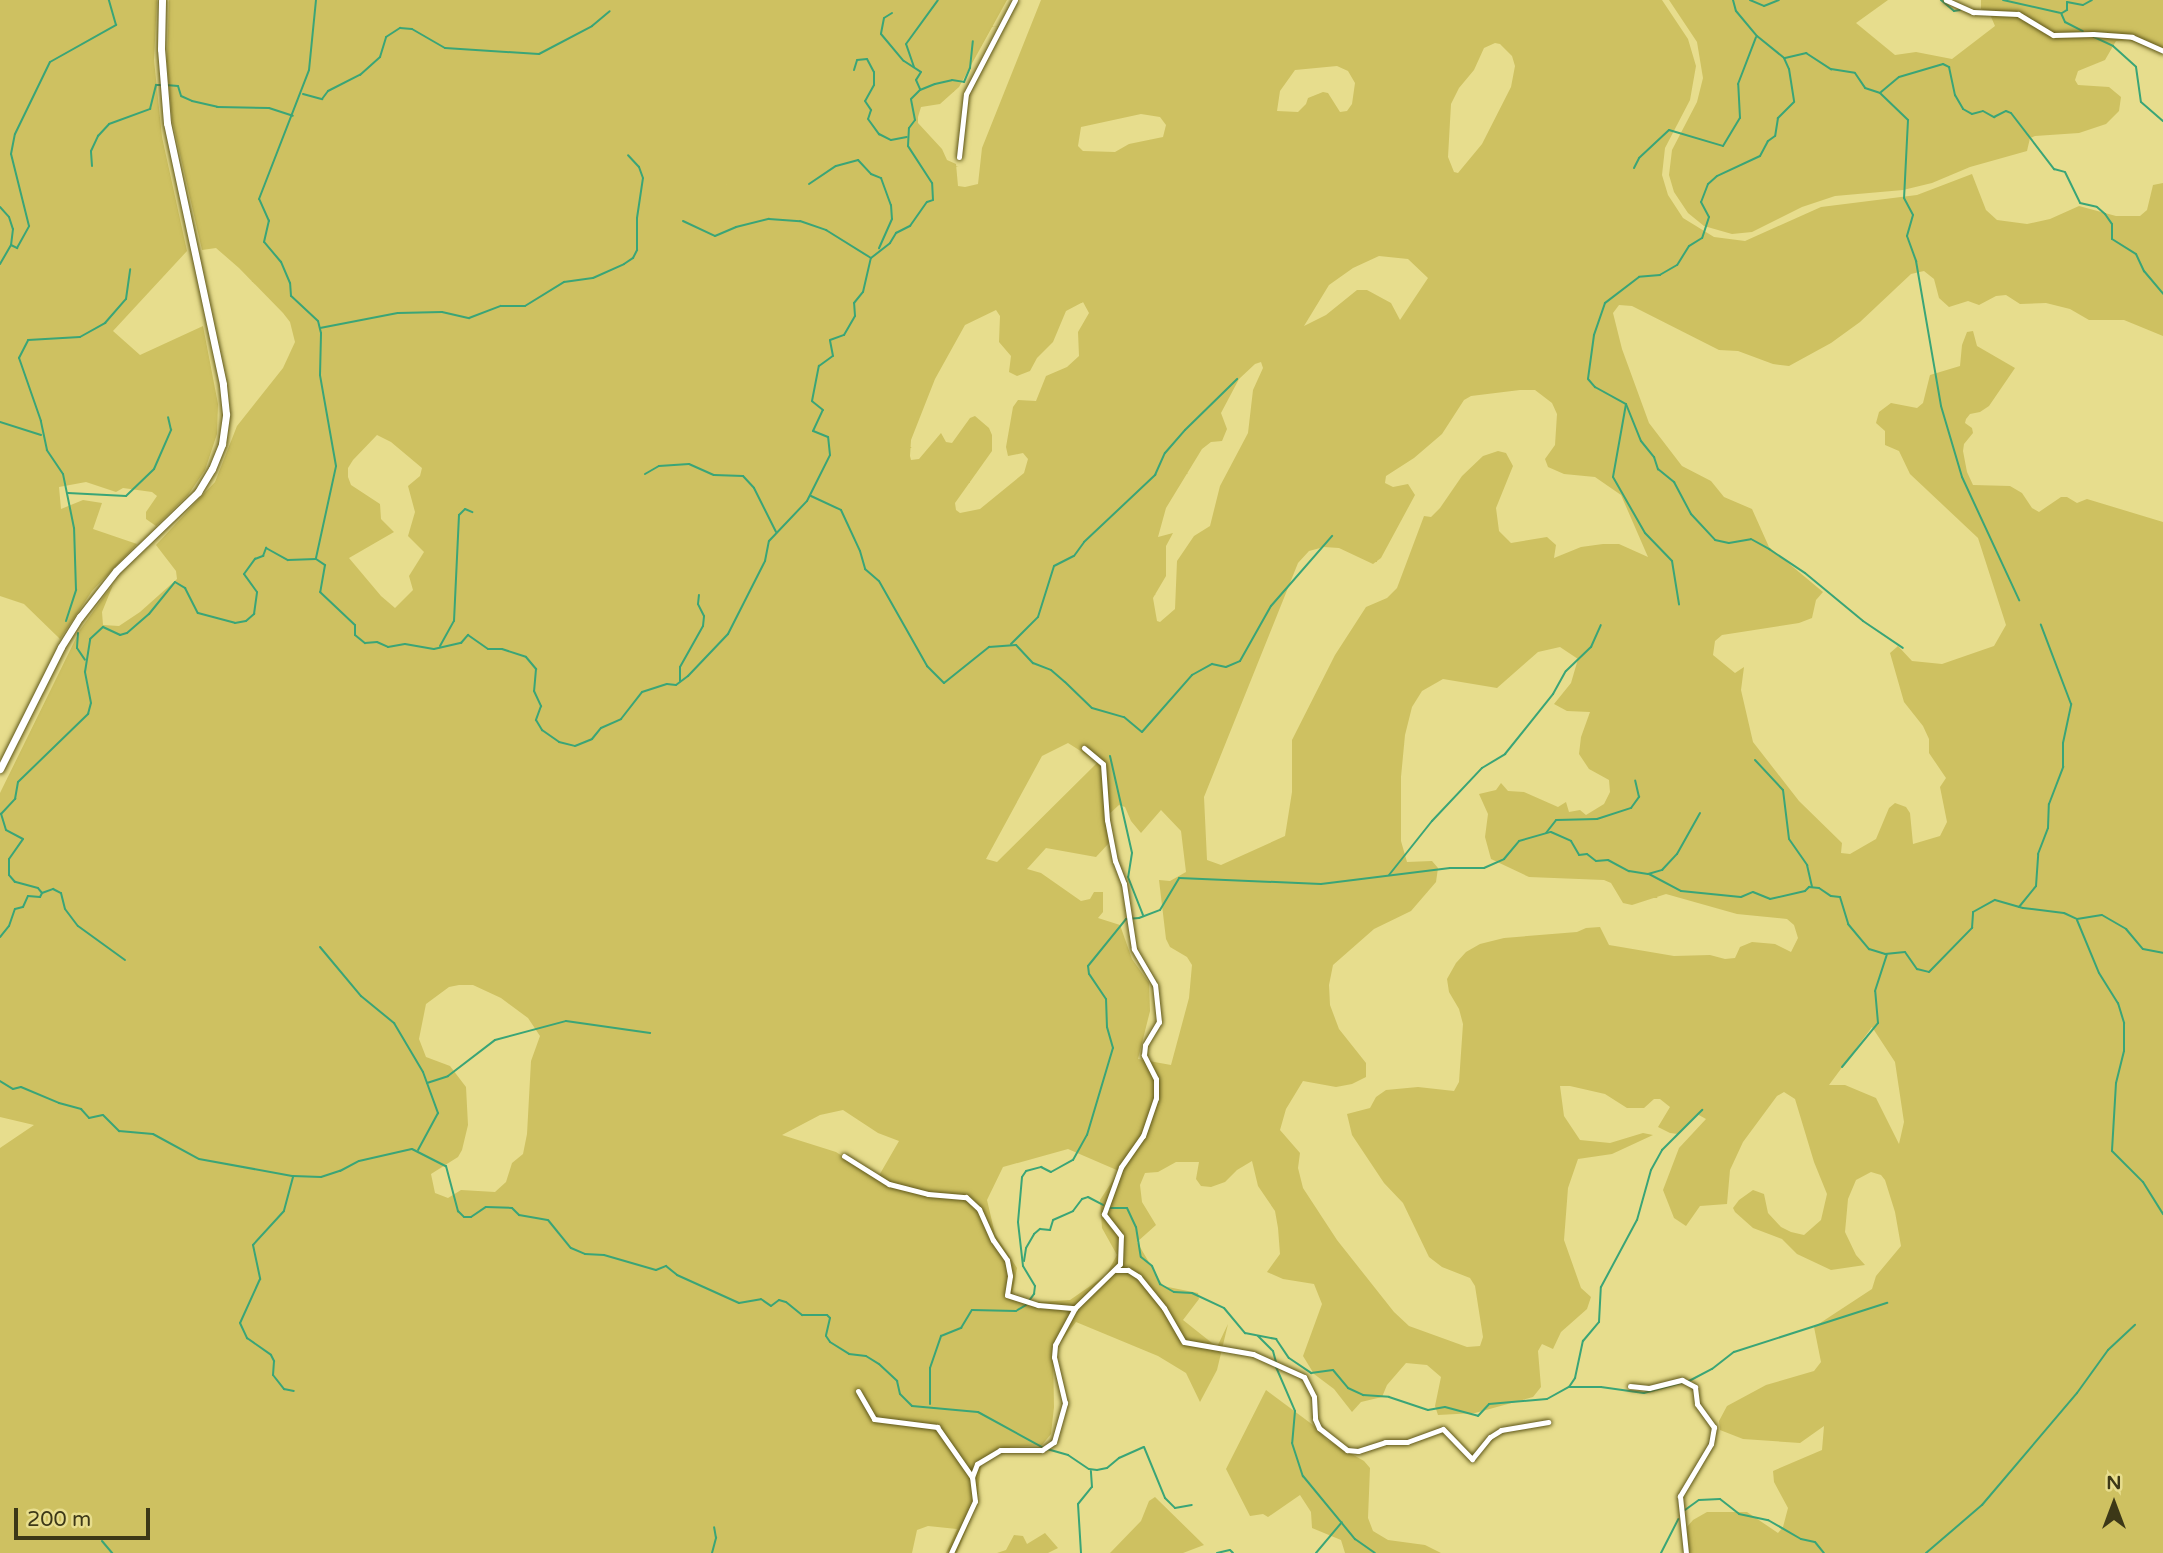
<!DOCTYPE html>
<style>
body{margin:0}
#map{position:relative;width:2163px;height:1553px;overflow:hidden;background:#e7dd8d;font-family:"Varela Round",sans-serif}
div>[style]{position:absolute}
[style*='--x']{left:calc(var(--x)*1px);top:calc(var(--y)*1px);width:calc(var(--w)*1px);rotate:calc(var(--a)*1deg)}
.green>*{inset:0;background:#cec161}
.stream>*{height:2px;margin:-1px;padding:0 1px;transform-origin:1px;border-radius:1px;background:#3aa577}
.roads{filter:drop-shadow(0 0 2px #5e5618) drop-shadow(0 0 2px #5e5618)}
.minor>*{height:5px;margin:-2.5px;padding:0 2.5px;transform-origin:2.5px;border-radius:2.5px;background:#fff}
.secondary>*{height:7px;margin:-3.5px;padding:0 3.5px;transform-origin:3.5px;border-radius:3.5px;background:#fff}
span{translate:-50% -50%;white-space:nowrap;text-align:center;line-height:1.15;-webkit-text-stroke:7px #e7dd8d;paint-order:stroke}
.north{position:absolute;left:2079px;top:1469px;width:70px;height:70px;-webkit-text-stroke:5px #e7dd8d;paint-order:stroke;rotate:0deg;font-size:19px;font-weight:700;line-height:28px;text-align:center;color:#3c3817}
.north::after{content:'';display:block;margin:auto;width:24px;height:32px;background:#3c3817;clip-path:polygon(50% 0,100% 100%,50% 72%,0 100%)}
.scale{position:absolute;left:14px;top:1508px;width:136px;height:32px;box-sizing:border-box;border:4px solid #3c3817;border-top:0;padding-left:9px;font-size:21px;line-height:24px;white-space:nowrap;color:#3c3817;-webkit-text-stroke:5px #e7dd8d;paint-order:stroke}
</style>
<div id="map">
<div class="green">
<i style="clip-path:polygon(0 0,157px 0,154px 60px,162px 137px,187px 251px,113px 331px,140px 355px,203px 326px,218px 404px,217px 434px,205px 470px,188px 495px,156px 526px,146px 519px,146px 512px,157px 496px,152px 492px,123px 488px,116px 492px,86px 482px,59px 487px,61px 509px,83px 500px,102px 503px,93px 529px,137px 544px,92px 591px,60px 639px,24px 604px,0 596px)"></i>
<i style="clip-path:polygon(evenodd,169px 0,1007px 0,959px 87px,940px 104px,921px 107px,918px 117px,918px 123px,942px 149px,947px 160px,956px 164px,958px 186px,965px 187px,978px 184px,982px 148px,1041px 0,1662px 0,1688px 39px,1696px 66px,1690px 100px,1665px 148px,1662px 175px,1668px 195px,1683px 218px,1714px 237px,1745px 241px,1821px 207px,1917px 195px,1972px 174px,1986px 210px,1997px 220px,2027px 224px,2050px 219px,2079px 206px,2116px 216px,2140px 216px,2147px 210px,2153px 185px,2163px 183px,2163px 336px,2124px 320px,2089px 320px,2070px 309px,2046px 303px,2020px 304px,2006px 295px,1996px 296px,1979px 305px,1968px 301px,1949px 307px,1939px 298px,1934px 279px,1924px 271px,1911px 274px,1860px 322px,1831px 343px,1789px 366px,1773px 364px,1738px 351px,1719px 350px,1632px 306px,1619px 305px,1613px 313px,1622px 349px,1649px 423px,1682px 466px,1711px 481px,1724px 497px,1752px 509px,1769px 547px,1823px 592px,1816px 600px,1812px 618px,1799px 623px,1722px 635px,1715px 641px,1713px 655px,1735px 673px,1744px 667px,1741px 690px,1753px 742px,1799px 801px,1842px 843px,1841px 853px,1850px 854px,1876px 839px,1889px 808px,1895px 803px,1906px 807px,1910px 813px,1913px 844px,1940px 836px,1947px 822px,1940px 787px,1946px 778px,1929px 753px,1929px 739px,1923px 726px,1904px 702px,1890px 653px,1898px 646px,1912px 661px,1942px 664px,1994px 646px,2006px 625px,1978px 538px,1910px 474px,1899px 451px,1885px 445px,1885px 431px,1876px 423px,1879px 412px,1891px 403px,1917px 408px,1923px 403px,1930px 375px,1960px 366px,1962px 345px,1967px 332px,1973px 331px,1977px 346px,2015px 368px,1989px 406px,1980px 412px,1970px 414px,1966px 419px,1965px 423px,1972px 428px,1973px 433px,1964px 444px,1963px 451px,1967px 472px,1973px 485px,2010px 486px,2022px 493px,2032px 508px,2039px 512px,2061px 497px,2067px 497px,2077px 503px,2087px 499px,2163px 522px,2163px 1553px,1689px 1553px,1687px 1527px,1693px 1520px,1707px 1512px,1747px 1512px,1778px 1533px,1783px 1527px,1788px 1508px,1774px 1482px,1773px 1471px,1822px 1450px,1824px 1426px,1800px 1443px,1743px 1439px,1720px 1430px,1719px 1421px,1727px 1406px,1766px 1385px,1814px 1371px,1821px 1362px,1814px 1327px,1872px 1289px,1876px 1276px,1901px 1246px,1895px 1212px,1885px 1180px,1881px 1175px,1871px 1172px,1856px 1180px,1848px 1199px,1845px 1232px,1856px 1255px,1865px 1265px,1831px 1270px,1797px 1254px,1782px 1239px,1753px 1228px,1735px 1212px,1733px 1208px,1739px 1200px,1753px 1190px,1764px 1194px,1768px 1213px,1781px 1227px,1791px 1232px,1804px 1235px,1821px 1220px,1827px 1194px,1814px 1162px,1795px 1099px,1784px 1092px,1777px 1096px,1743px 1142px,1730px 1170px,1727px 1204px,1700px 1206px,1686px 1226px,1674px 1218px,1663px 1190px,1679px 1148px,1706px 1119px,1697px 1114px,1678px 1134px,1670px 1133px,1658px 1127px,1670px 1107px,1660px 1099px,1654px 1099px,1644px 1108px,1627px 1108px,1605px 1094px,1570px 1086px,1560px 1086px,1564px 1116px,1580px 1140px,1610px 1143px,1643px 1133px,1653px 1135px,1612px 1154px,1578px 1159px,1568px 1188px,1564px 1240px,1581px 1288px,1591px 1297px,1587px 1309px,1561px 1332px,1553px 1349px,1542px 1344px,1538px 1351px,1541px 1387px,1533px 1397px,1475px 1413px,1438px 1415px,1435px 1406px,1441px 1377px,1427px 1365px,1406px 1363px,1387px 1385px,1382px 1397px,1361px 1402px,1352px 1412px,1334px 1389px,1314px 1374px,1303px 1356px,1322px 1304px,1314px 1284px,1283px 1279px,1267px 1272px,1280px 1254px,1278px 1228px,1275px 1211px,1258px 1186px,1252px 1161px,1237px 1170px,1225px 1182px,1211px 1187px,1201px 1186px,1196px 1179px,1199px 1162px,1176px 1162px,1158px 1172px,1145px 1173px,1140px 1185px,1142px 1202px,1156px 1225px,1137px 1242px,1163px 1286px,1198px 1293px,1199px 1299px,1183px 1320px,1217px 1347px,1228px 1324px,1217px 1370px,1200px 1402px,1186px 1373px,1158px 1356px,1076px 1322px,1053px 1352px,1054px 1407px,1051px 1434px,1042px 1445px,1010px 1447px,1009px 1451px,990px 1457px,981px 1465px,977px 1503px,957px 1553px,946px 1553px,957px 1529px,928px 1526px,917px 1530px,912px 1553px,0 1553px,0 1148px,34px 1125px,0 1117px,0 793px,80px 630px,105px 595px,113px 585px,102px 612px,103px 625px,119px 626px,140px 612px,177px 579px,176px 571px,156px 545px,215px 482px,237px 426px,283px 368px,295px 342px,290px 322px,283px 313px,239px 268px,216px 248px,202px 250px,172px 119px,167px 61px,169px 0,1495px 43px,1500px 44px,1512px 56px,1515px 66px,1511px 87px,1482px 144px,1458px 173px,1454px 172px,1448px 157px,1451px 104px,1459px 88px,1474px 70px,1484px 48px,1495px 43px,169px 0,1337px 66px,1348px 71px,1355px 83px,1352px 104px,1347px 111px,1340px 112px,1328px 93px,1323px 92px,1308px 98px,1306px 104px,1298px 112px,1277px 111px,1280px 91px,1295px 70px,1337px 66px,169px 0,1141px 114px,1160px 117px,1166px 125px,1163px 137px,1129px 144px,1115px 152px,1083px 151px,1078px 146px,1081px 127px,1141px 114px,169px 0,1379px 256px,1408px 259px,1428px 278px,1400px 320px,1391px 303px,1367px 290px,1357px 290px,1326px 315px,1304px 326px,1329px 285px,1353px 268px,1379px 256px,169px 0,1083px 302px,1089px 313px,1078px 332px,1079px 356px,1067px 367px,1046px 376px,1036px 401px,1018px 400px,1013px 407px,1006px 447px,1008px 456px,1023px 453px,1028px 459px,1024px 473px,980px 509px,960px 513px,956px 510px,955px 503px,992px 451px,992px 435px,989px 428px,975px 416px,970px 418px,952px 443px,946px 442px,941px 433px,919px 459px,911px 460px,910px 456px,911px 440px,935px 379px,965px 325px,996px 310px,1000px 316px,999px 342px,1011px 356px,1009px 372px,1017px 376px,1030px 371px,1037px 358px,1053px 342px,1066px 311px,1083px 302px,169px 0,1261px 362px,1263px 368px,1253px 390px,1248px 433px,1220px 486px,1210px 526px,1194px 536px,1177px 561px,1175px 609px,1160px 622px,1157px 621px,1153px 598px,1166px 576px,1166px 546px,1173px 533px,1158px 537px,1166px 508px,1202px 449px,1211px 442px,1222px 441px,1227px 429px,1221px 413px,1239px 379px,1255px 364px,1261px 362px,169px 0,1520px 390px,1535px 390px,1552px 403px,1557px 414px,1555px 445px,1545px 459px,1548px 467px,1564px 474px,1595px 477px,1621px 495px,1648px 557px,1619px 544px,1603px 544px,1581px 547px,1554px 558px,1556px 545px,1547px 537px,1511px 543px,1499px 531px,1496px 508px,1513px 466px,1506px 453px,1498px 451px,1483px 456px,1462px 476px,1440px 508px,1431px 517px,1424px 516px,1397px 588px,1387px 598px,1366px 607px,1335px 655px,1292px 740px,1292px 792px,1285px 836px,1221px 865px,1207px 860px,1204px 797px,1298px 563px,1309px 551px,1324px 547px,1339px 548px,1373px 564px,1381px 558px,1415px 495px,1408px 484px,1393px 487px,1385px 483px,1386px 476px,1414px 458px,1442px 434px,1464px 400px,1471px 396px,1520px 390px,169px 0,377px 435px,391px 442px,422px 468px,420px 476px,408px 486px,415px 512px,408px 536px,424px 552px,409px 576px,413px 590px,395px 608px,381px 596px,349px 558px,394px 532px,381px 519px,380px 504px,351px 485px,348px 477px,348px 468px,353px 460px,377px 435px,169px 0,1560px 647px,1578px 659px,1571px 683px,1554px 704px,1567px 711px,1590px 712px,1581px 737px,1579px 754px,1589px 769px,1609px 780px,1610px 792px,1604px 804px,1586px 815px,1580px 810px,1569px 812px,1566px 802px,1558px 807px,1524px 792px,1508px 791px,1501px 783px,1496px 790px,1479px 794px,1488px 814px,1485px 837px,1491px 859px,1529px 877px,1604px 880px,1611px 883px,1623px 903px,1632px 905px,1666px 894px,1737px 914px,1787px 919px,1794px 925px,1798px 938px,1791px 952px,1775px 944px,1752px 942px,1740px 947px,1735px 958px,1725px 959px,1710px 955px,1674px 956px,1609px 945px,1600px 927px,1586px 928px,1577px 932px,1504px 938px,1480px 944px,1466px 952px,1456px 963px,1447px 979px,1449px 992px,1459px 1009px,1463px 1024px,1459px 1082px,1454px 1091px,1418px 1087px,1386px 1090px,1376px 1097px,1370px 1108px,1347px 1114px,1352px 1135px,1384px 1183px,1403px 1203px,1429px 1257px,1442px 1267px,1470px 1278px,1475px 1286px,1483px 1337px,1480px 1346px,1467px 1347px,1409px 1326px,1394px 1312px,1337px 1240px,1303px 1188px,1298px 1168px,1300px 1153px,1280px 1130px,1286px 1109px,1303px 1081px,1336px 1087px,1352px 1084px,1366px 1077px,1366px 1063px,1339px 1029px,1330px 1005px,1329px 985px,1333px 965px,1374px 929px,1411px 911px,1436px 882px,1438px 868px,1432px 861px,1407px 862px,1401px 841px,1401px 777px,1405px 735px,1412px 707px,1422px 691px,1443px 679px,1497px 688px,1538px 652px,1560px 647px,169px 0,1068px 743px,1098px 762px,997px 862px,986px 859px,1042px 756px,1068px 743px,169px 0,1119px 805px,1125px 807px,1131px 821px,1141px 833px,1161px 810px,1181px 831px,1186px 872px,1170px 881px,1159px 880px,1166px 939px,1170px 947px,1187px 957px,1192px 965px,1189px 998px,1171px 1065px,1138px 1059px,1150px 1011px,1149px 983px,1132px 959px,1120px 925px,1098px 918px,1103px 912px,1103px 892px,1094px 892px,1090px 899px,1081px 901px,1041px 873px,1027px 869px,1046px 848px,1096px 857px,1109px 843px,1108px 815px,1119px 805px,169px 0,459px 985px,473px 985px,501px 998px,528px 1018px,540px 1036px,531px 1061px,527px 1134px,523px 1154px,512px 1163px,506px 1182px,495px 1192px,461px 1190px,448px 1198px,435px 1193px,431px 1174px,458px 1157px,462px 1150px,468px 1125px,466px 1087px,450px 1066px,426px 1057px,419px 1039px,426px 1004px,449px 987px,459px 985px,169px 0,1872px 1027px,1895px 1062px,1904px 1122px,1899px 1144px,1876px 1098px,1845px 1085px,1829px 1085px,1872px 1027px,169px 0,843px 1110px,878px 1133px,899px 1141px,877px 1179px,836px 1152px,782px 1135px,820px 1115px,843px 1110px,169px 0,1068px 1149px,1119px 1171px,1100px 1200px,1102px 1228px,1117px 1255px,1106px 1275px,1070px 1300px,1024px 1303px,1008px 1298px,1013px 1290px,1017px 1268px,995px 1234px,987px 1200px,1003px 1167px,1068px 1149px)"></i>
<i style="clip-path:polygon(1669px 0,1888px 0,1856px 23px,1895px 55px,1916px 52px,1952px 59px,1995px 26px,1989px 12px,1981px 9px,1981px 0,2163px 0,2163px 53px,2129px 40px,2116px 41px,2105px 60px,2078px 71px,2075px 80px,2078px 85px,2109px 87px,2121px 97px,2119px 111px,2106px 124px,2079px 133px,2035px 136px,2030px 138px,2027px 151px,1970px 167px,1932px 183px,1903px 190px,1835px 196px,1802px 207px,1752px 232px,1732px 234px,1704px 226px,1688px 213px,1674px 192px,1669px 175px,1672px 150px,1697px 102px,1703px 78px,1697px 42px)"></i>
<i style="clip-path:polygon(1266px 1390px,1313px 1425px,1327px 1440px,1364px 1461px,1370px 1468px,1368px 1518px,1373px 1531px,1388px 1540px,1425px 1545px,1441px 1553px,1345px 1553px,1341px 1540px,1312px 1528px,1311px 1512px,1300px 1495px,1268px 1517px,1263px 1514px,1250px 1516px,1226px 1469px)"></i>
<i style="clip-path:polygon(1155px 1497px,1204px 1545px,1183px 1553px,1110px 1553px,1141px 1521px,1149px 1501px)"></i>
<i style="clip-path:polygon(1045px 1533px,1058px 1548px,1048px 1553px,997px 1553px,1006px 1550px,1014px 1535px,1023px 1536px,1027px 1544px)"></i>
</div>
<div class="stream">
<i style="--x:1733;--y:0;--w:11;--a:75"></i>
<i style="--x:1736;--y:11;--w:33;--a:50"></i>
<i style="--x:1757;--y:36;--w:35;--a:39"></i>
<i style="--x:1784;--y:58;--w:12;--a:66"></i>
<i style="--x:1789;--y:69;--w:33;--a:81"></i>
<i style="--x:1794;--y:102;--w:23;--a:135"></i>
<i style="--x:1778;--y:118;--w:18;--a:99"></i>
<i style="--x:1775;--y:136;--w:9;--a:144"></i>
<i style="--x:1768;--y:141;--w:17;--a:118"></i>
<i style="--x:1760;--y:156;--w:47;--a:155.1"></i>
<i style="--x:1717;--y:176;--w:12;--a:138"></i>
<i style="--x:1708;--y:184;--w:19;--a:111"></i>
<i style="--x:1701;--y:202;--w:17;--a:62"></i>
<i style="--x:1709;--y:217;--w:22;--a:108"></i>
<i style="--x:1702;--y:238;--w:15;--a:148"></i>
<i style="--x:1689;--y:246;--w:22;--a:122"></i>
<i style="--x:1677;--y:265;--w:20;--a:150"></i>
<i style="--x:1660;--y:275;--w:21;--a:175"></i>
<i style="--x:1639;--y:277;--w:43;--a:142.6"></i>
<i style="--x:1605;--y:303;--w:34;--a:109"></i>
<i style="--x:1594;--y:335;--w:44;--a:97.8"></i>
<i style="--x:1588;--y:379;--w:11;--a:49"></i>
<i style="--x:1595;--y:387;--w:35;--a:29"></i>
<i style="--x:1626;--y:404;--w:40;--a:68"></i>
<i style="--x:1641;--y:441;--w:21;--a:51"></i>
<i style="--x:1654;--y:457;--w:13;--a:72"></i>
<i style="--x:1658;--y:469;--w:21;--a:39"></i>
<i style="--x:1674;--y:482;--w:36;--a:62"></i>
<i style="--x:1691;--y:514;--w:35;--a:47"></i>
<i style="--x:1715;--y:540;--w:14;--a:12"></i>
<i style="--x:1729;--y:543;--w:22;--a:-10"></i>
<i style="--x:1751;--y:539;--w:21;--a:29"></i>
<i style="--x:1769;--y:549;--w:43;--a:33.7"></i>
<i style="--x:1805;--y:573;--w:75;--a:39.6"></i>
<i style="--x:1863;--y:621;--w:48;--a:34"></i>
<i style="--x:1750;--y:0;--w:15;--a:23"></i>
<i style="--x:1764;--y:6;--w:16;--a:-22"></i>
<i style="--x:1941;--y:0;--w:17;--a:40"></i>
<i style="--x:1954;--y:11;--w:6;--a:-9"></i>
<i style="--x:2003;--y:0;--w:58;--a:12.8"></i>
<i style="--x:892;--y:13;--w:9;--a:148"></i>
<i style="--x:884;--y:18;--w:16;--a:101"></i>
<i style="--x:881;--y:34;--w:35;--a:50"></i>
<i style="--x:904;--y:61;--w:20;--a:33"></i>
<i style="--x:921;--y:72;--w:9;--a:122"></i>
<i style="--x:916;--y:80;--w:10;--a:66"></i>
<i style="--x:2061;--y:13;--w:10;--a:66"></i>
<i style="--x:2065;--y:22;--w:20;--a:27"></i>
<i style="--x:2062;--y:13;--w:6;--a:-31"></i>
<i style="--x:2067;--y:10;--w:8;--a:-90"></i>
<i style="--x:2067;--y:2;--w:16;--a:11"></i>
<i style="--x:2083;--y:5;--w:10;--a:-29"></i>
<i style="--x:2094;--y:37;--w:21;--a:25"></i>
<i style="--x:2113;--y:46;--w:31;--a:42"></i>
<i style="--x:2136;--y:67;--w:35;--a:82"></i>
<i style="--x:2141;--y:102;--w:29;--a:41"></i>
<i style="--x:1785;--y:58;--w:22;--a:-13"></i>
<i style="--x:1806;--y:53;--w:30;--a:33"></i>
<i style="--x:1831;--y:69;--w:24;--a:9"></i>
<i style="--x:1855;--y:73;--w:18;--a:56"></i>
<i style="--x:1865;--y:88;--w:16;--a:18"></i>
<i style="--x:1880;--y:93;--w:39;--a:44"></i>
<i style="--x:1908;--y:120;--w:78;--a:92.9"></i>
<i style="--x:1904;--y:198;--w:19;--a:62"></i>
<i style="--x:1913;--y:215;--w:22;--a:106"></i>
<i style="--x:1907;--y:236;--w:27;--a:70"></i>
<i style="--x:1916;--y:261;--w:147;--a:80.2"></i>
<i style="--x:1941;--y:406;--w:74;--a:73.5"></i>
<i style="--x:1962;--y:477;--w:136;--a:65.1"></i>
<i style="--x:914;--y:67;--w:24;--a:-109"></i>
<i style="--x:906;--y:44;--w:54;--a:-54"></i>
<i style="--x:854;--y:70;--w:10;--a:-73"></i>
<i style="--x:857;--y:60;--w:10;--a:-6"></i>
<i style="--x:867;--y:59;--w:15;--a:62"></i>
<i style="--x:874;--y:72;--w:13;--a:90"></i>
<i style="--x:874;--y:85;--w:18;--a:119"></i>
<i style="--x:865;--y:101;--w:11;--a:56"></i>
<i style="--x:871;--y:110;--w:9;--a:108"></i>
<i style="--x:868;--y:119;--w:19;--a:54"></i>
<i style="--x:879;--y:134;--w:13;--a:27"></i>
<i style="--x:891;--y:140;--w:16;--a:-11"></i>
<i style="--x:166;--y:85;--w:12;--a:5"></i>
<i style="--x:178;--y:86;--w:10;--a:73"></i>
<i style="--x:181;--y:96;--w:12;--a:24"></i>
<i style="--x:192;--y:101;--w:26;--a:13"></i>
<i style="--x:217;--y:107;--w:52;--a:1.1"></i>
<i style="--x:269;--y:108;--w:25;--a:18"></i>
<i style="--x:1881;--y:92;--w:23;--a:-40"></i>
<i style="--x:1899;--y:77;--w:46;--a:-16.5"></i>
<i style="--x:1943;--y:64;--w:7;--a:27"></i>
<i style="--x:1949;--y:67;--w:29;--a:78"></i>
<i style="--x:1955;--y:95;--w:16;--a:60"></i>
<i style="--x:1963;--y:109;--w:10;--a:29"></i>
<i style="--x:1972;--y:114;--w:11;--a:-15"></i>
<i style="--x:1983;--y:111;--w:13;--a:29"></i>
<i style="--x:1994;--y:117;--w:13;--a:-27"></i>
<i style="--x:2006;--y:111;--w:5;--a:22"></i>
<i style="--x:2011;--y:113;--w:71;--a:52.5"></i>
<i style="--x:2054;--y:169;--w:11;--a:15"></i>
<i style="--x:2065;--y:172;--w:34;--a:64"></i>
<i style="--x:2080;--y:203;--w:17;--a:13"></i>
<i style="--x:2097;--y:207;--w:11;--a:41"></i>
<i style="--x:2105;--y:214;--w:12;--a:55"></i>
<i style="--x:2112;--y:224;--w:15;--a:90"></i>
<i style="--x:2112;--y:239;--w:28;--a:32"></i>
<i style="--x:2136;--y:254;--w:19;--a:65"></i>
<i style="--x:2144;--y:271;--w:30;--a:50"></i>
<i style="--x:303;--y:94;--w:20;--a:15"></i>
<i style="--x:322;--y:99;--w:10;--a:-53"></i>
<i style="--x:328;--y:91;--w:36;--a:-27"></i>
<i style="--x:360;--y:75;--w:27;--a:-42"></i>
<i style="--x:380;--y:57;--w:21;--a:-73"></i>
<i style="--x:386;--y:37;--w:17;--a:-33"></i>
<i style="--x:400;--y:28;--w:12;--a:5"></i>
<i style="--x:412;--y:29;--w:38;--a:30"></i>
<i style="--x:445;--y:48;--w:94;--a:3.7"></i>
<i style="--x:539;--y:54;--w:60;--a:-27.8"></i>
<i style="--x:592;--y:26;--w:23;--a:-40"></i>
<i style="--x:92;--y:166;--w:15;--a:-94"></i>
<i style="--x:91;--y:151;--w:17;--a:-65"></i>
<i style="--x:98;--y:136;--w:16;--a:-47"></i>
<i style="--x:109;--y:124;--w:44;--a:-20.1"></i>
<i style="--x:150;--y:109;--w:25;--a:-76"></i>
<i style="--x:156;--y:85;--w:5;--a:0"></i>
<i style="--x:1634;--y:168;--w:11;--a:-63"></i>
<i style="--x:1639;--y:158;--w:41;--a:-43"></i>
<i style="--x:1669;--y:130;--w:56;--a:16.5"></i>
<i style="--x:1723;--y:146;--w:33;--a:-59"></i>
<i style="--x:1740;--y:118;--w:34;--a:-93"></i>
<i style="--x:1738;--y:84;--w:50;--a:-69"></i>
<i style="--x:809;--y:184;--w:32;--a:-34"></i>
<i style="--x:836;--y:166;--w:23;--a:-15"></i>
<i style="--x:858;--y:160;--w:19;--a:47"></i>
<i style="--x:871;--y:174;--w:11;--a:22"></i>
<i style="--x:881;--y:178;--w:29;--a:70"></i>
<i style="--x:891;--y:205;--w:14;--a:86"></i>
<i style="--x:892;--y:219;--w:32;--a:114"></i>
<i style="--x:0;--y:207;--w:13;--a:48"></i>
<i style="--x:9;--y:217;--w:13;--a:72"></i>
<i style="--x:13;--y:229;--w:16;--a:97"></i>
<i style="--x:11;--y:245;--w:22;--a:120"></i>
<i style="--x:683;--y:221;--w:35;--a:25"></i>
<i style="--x:715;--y:236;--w:23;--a:-23"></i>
<i style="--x:736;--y:227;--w:34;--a:-14"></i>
<i style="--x:769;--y:219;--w:31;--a:4"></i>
<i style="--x:800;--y:221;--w:28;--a:19"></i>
<i style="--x:826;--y:230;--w:53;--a:31.9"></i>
<i style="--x:11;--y:245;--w:7;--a:27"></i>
<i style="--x:17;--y:248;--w:25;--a:-61"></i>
<i style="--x:29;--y:226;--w:74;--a:-104"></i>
<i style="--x:11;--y:154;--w:20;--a:-79"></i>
<i style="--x:15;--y:134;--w:80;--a:-64.1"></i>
<i style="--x:50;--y:62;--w:76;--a:-29.3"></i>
<i style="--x:116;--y:25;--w:26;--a:-106"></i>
<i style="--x:320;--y:328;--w:79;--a:-10.9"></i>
<i style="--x:398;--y:313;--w:44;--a:-1.3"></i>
<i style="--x:442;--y:312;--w:28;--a:13"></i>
<i style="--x:469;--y:318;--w:34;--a:-21"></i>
<i style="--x:501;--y:306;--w:24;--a:0"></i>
<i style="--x:525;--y:306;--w:46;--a:-31.6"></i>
<i style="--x:564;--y:282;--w:29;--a:-8"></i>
<i style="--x:593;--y:278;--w:34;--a:-24"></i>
<i style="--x:624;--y:264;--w:11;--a:-34"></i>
<i style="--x:633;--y:258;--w:9;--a:-63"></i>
<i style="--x:637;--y:250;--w:32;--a:-90"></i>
<i style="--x:637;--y:218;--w:40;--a:-81.5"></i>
<i style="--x:643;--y:178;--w:12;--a:-110"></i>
<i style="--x:639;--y:167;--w:16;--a:-133"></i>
<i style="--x:1626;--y:404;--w:74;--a:100.1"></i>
<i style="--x:1613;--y:477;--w:64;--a:60.3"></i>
<i style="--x:1645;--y:533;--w:39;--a:46"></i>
<i style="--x:1672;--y:561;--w:44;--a:80.8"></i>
<i style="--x:0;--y:422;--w:43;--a:17.6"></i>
<i style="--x:645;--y:474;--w:16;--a:-30"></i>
<i style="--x:659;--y:466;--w:30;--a:-4"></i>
<i style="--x:689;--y:464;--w:27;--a:24"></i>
<i style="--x:714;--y:475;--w:29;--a:2"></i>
<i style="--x:743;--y:476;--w:16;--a:47"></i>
<i style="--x:754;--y:488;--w:49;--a:63.4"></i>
<i style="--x:68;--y:493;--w:58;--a:3"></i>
<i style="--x:126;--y:496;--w:39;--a:-44"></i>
<i style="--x:154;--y:469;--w:43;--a:-66.4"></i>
<i style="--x:171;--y:430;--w:13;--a:-103"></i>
<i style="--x:811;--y:496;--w:33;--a:25"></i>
<i style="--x:841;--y:510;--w:45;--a:65.1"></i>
<i style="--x:860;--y:551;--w:19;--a:74"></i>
<i style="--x:865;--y:569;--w:18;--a:41"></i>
<i style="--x:879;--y:581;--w:98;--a:60.5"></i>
<i style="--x:927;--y:666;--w:24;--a:45"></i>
<i style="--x:944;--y:683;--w:58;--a:-38.7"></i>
<i style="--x:989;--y:647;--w:27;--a:-4"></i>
<i style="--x:1016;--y:645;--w:25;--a:47"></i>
<i style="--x:1033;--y:663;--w:19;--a:21"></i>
<i style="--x:1051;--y:670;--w:18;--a:41"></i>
<i style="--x:1065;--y:682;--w:37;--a:44"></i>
<i style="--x:1092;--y:708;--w:33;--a:16"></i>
<i style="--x:1124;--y:717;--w:23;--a:40"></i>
<i style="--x:1142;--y:732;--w:76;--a:-48.7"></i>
<i style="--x:1192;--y:675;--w:23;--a:-29"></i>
<i style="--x:1212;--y:664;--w:14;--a:12"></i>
<i style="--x:1226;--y:667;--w:15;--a:-23"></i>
<i style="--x:1240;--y:661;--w:63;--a:-60.6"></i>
<i style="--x:1271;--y:606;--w:93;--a:-48.9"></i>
<i style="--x:316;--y:558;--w:94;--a:-77.7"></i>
<i style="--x:336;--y:466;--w:92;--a:-100"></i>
<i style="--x:320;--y:375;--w:42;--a:-88.6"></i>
<i style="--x:321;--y:333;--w:12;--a:-104"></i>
<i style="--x:318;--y:321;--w:37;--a:-137"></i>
<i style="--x:291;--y:296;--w:13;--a:-94"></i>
<i style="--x:290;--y:283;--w:23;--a:-113"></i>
<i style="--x:281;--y:262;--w:26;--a:-130"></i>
<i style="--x:264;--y:242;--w:22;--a:-77"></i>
<i style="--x:269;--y:221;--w:24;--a:-114"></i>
<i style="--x:259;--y:199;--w:138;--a:-68.8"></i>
<i style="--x:309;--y:70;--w:70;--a:-84.3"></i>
<i style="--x:66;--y:621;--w:33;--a:-72"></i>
<i style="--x:76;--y:590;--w:62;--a:-91.8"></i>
<i style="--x:74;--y:528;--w:55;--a:-101.5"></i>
<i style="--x:63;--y:474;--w:29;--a:-124"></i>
<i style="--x:47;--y:450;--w:30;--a:-102"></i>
<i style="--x:41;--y:421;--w:67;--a:-109.2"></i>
<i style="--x:19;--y:358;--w:20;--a:-63"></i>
<i style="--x:28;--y:340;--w:52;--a:-3.3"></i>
<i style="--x:80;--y:337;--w:29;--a:-29"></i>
<i style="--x:105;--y:323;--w:32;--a:-49"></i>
<i style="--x:126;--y:299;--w:30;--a:-82"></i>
<i style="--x:78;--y:633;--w:15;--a:94"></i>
<i style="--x:77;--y:648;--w:14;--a:56"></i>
<i style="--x:1011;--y:644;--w:38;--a:-45"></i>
<i style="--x:1038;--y:617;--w:53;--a:-72.6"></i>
<i style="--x:1054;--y:566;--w:22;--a:-27"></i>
<i style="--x:1074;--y:556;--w:17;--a:-54"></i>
<i style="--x:1084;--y:542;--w:98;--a:-43.3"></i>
<i style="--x:1155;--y:475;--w:24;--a:-66"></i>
<i style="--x:1165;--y:453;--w:30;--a:-49"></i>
<i style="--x:1185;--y:430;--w:73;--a:-44.4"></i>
<i style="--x:440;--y:646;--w:29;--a:-61"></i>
<i style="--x:454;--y:621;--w:106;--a:-87.3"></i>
<i style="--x:459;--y:515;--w:8;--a:-45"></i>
<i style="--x:465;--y:509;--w:8;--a:23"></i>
<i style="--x:680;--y:681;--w:14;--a:-90"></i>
<i style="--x:680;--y:667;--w:47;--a:-60.7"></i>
<i style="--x:703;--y:626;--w:10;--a:-84"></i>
<i style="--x:704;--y:616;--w:13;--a:-117"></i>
<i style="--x:698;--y:604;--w:9;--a:-84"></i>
<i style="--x:1110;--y:756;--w:99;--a:77.2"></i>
<i style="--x:1132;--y:853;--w:24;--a:99"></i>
<i style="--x:1128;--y:877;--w:41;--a:68.5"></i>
<i style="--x:1755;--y:760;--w:41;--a:47"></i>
<i style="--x:1783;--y:790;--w:49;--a:83"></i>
<i style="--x:1789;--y:839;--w:32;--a:55"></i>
<i style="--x:1807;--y:865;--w:22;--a:77"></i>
<i style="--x:1546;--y:833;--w:16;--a:-52"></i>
<i style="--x:1556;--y:820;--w:41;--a:-1.4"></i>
<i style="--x:1597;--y:819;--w:36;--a:-18"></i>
<i style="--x:1631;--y:808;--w:14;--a:-54"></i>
<i style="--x:1639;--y:797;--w:17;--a:-103"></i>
<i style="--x:1649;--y:874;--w:36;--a:28"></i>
<i style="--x:1681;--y:891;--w:60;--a:5.7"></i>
<i style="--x:1741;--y:897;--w:13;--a:-23"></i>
<i style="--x:1753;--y:892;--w:18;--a:22"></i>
<i style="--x:1770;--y:899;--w:36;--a:-13"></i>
<i style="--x:1805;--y:891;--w:6;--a:-45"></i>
<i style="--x:1809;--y:887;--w:10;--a:6"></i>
<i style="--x:1819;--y:888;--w:14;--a:34"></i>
<i style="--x:1831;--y:896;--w:9;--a:6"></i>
<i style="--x:1840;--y:897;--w:28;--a:73"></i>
<i style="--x:1848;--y:924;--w:33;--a:50"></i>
<i style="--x:1869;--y:949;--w:17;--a:17"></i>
<i style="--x:1885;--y:954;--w:20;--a:-6"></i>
<i style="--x:1905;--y:952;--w:21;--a:55"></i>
<i style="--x:1917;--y:969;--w:12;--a:14"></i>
<i style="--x:1929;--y:972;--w:62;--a:-45.7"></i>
<i style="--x:1972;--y:928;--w:16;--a:-86"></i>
<i style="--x:1973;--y:912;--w:25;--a:-29"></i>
<i style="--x:1995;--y:900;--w:29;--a:16"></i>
<i style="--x:2023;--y:908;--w:41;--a:7"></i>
<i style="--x:2064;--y:913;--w:14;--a:25"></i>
<i style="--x:2077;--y:919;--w:25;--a:-9"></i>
<i style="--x:2102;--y:915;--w:28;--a:30"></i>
<i style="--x:2126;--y:929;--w:26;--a:50"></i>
<i style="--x:2143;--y:949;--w:20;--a:11"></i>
<i style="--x:1389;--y:875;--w:69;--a:-51.5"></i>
<i style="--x:1432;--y:821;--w:73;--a:-46.7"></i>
<i style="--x:1482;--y:768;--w:27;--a:-31"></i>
<i style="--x:1505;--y:754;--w:77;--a:-51.3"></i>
<i style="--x:1553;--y:694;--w:26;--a:-61"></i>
<i style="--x:1566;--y:671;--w:35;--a:-44"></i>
<i style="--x:1591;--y:647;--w:24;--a:-66"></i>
<i style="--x:42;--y:893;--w:6;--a:-129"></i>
<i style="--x:38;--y:888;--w:24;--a:-165"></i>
<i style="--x:15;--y:882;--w:9;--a:-131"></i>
<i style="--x:9;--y:875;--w:16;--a:-90"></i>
<i style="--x:9;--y:859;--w:24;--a:-55"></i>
<i style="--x:23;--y:839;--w:19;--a:-152"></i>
<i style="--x:6;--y:830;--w:17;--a:-107"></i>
<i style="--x:1;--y:814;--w:21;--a:-47"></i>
<i style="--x:15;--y:799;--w:17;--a:-80"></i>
<i style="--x:18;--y:782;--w:98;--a:-44.2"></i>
<i style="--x:88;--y:714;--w:11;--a:-75"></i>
<i style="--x:91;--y:703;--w:32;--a:-101"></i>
<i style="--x:85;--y:672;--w:33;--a:-81"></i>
<i style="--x:90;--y:639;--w:18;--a:-43"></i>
<i style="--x:103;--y:627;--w:19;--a:25"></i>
<i style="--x:120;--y:635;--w:7;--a:-16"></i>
<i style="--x:127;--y:633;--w:29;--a:-41"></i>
<i style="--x:149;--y:614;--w:41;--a:-50.9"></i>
<i style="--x:175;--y:582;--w:12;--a:31"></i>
<i style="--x:185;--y:588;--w:28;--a:63"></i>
<i style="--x:198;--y:613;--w:38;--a:15"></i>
<i style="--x:235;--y:623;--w:11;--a:-10"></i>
<i style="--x:246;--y:621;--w:11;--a:-41"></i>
<i style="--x:254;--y:614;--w:22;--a:-82"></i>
<i style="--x:257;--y:592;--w:22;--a:-126"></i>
<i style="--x:244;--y:574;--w:19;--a:-54"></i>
<i style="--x:255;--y:559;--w:9;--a:-21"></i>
<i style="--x:263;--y:556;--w:9;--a:-69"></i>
<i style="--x:266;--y:548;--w:25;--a:29"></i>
<i style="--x:288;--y:560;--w:28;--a:-2"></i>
<i style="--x:316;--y:559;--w:11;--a:34"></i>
<i style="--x:325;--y:565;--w:27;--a:100"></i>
<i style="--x:320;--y:592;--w:48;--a:43.3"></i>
<i style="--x:355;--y:625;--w:10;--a:90"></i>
<i style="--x:355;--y:635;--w:13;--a:39"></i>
<i style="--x:365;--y:643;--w:12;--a:-5"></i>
<i style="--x:377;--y:642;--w:12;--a:24"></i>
<i style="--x:388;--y:647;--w:17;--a:-10"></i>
<i style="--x:405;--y:644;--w:29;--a:10"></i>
<i style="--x:434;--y:649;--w:28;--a:-13"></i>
<i style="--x:461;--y:643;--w:11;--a:-49"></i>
<i style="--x:468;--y:635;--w:24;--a:35"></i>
<i style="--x:488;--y:649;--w:14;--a:0"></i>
<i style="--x:502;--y:649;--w:25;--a:18"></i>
<i style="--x:526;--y:657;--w:16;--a:50"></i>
<i style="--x:536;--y:669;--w:22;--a:95"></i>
<i style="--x:534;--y:691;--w:17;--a:65"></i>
<i style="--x:541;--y:706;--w:15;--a:110"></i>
<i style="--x:536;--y:720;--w:12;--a:59"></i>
<i style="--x:542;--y:730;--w:21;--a:35"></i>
<i style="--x:559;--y:742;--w:16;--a:14"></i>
<i style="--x:575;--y:746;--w:18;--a:-22"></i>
<i style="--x:592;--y:739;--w:14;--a:-51"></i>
<i style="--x:601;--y:728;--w:22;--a:-24"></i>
<i style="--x:621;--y:719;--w:34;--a:-52"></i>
<i style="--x:642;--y:692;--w:26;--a:-18"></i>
<i style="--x:667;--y:684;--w:9;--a:6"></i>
<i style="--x:676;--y:685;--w:15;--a:-37"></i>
<i style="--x:688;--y:676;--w:58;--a:-46.4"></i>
<i style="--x:728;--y:634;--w:82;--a:-63.1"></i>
<i style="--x:765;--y:561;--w:20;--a:-79"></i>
<i style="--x:769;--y:541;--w:55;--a:-46.5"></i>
<i style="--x:807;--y:501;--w:51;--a:-63.4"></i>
<i style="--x:830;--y:455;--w:18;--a:-96"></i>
<i style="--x:828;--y:437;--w:16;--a:-158"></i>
<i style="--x:813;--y:431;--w:23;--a:-65"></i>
<i style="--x:823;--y:410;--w:14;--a:-141"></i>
<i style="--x:812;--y:401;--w:36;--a:-79"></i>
<i style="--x:819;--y:366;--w:17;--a:-36"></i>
<i style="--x:833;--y:356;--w:16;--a:-101"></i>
<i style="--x:830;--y:340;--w:15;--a:-20"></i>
<i style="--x:844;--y:335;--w:22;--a:-60"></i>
<i style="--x:855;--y:316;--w:13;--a:-94"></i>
<i style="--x:854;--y:303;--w:14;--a:-51"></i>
<i style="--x:863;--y:292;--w:35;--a:-77"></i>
<i style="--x:871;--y:258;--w:24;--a:-38"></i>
<i style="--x:890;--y:243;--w:12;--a:-59"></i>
<i style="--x:896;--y:233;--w:16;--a:-27"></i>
<i style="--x:910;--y:226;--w:29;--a:-55"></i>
<i style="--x:927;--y:202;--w:6;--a:-18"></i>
<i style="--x:933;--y:200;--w:17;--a:-93"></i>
<i style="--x:932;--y:183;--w:44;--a:-123"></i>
<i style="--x:908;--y:146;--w:18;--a:-87"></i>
<i style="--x:909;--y:128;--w:10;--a:-53"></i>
<i style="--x:915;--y:120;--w:21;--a:-101"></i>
<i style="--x:911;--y:99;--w:13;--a:-45"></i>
<i style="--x:920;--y:90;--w:16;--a:-22"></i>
<i style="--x:935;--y:84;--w:17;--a:-13"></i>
<i style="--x:952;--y:80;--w:12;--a:9"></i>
<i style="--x:964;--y:82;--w:15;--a:-67"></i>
<i style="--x:970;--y:68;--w:27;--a:-84"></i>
<i style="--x:2019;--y:907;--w:27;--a:-51"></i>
<i style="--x:2036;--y:886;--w:32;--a:-86"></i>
<i style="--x:2038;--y:854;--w:28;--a:-69"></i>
<i style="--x:2048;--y:828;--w:24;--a:-88"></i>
<i style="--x:2049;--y:804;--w:40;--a:-69"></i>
<i style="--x:2063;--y:767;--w:24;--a:-90"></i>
<i style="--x:2063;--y:743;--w:40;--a:-78"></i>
<i style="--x:2071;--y:704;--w:85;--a:-110.8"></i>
<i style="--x:2077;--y:920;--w:57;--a:67.5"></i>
<i style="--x:2099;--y:973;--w:36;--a:58"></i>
<i style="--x:2118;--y:1003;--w:21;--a:73"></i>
<i style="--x:2124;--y:1023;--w:28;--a:90"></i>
<i style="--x:2124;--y:1051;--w:33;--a:104"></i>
<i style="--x:2116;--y:1083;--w:68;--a:93.4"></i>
<i style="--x:2112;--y:1151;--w:44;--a:45"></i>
<i style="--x:2143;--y:1182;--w:38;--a:58"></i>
<i style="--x:0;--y:937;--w:14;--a:-51"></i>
<i style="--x:9;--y:926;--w:18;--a:-71"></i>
<i style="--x:15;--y:909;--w:8;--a:-14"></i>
<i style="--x:23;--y:907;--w:12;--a:-66"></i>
<i style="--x:28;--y:896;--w:12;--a:5"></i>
<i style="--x:40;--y:897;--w:4;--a:-63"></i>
<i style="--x:42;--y:893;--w:12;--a:-20"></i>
<i style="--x:53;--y:889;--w:9;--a:27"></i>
<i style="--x:61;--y:893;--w:16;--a:76"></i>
<i style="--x:65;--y:909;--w:21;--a:53"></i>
<i style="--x:78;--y:926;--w:58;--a:35.9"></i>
<i style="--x:320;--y:947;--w:64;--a:50.1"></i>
<i style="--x:361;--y:996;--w:43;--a:39.3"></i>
<i style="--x:394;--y:1023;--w:57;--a:59.4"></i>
<i style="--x:423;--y:1072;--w:44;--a:69.9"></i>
<i style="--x:438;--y:1113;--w:42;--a:118.4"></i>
<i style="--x:1842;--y:1067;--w:57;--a:-50.7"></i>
<i style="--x:1878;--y:1023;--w:32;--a:-95"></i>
<i style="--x:1875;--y:991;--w:38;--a:-72"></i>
<i style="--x:0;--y:1081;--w:15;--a:32"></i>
<i style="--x:13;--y:1089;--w:8;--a:-14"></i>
<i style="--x:21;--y:1087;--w:41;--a:22.8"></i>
<i style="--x:59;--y:1103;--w:23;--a:15"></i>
<i style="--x:81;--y:1109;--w:12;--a:48"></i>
<i style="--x:89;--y:1118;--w:14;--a:-12"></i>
<i style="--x:103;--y:1115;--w:23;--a:45"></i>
<i style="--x:119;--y:1131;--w:34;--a:5"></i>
<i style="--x:153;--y:1134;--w:52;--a:28.5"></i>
<i style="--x:199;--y:1159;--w:96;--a:10.3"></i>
<i style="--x:293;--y:1176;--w:28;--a:2"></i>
<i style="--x:321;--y:1177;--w:20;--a:-18"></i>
<i style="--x:340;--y:1171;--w:21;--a:-28"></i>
<i style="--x:359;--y:1161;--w:54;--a:-12.8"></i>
<i style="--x:412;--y:1149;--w:38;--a:27"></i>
<i style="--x:446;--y:1166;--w:47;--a:75.1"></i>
<i style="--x:458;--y:1211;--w:8;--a:45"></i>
<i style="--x:464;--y:1217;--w:7;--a:0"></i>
<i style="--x:471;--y:1217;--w:18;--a:-34"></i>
<i style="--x:486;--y:1207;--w:26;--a:2"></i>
<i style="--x:512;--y:1208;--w:10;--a:45"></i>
<i style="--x:519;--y:1215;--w:29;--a:10"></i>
<i style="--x:548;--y:1220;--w:36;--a:51"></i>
<i style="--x:571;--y:1248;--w:15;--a:23"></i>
<i style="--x:585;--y:1254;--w:19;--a:3"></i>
<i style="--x:604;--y:1255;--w:54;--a:16.1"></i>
<i style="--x:656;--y:1270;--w:11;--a:-22"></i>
<i style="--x:666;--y:1266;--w:14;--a:39"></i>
<i style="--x:677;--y:1275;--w:68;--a:24.3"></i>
<i style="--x:739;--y:1303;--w:22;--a:-10"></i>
<i style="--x:761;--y:1299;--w:12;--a:35"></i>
<i style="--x:771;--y:1306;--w:10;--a:-37"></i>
<i style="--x:779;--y:1300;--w:7;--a:16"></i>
<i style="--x:786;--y:1302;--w:21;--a:39"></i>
<i style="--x:802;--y:1315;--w:25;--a:0"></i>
<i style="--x:827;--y:1315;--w:4;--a:45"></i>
<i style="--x:830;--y:1318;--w:18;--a:103"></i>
<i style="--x:826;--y:1336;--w:7;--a:56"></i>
<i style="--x:830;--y:1342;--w:22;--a:32"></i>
<i style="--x:849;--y:1354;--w:17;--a:7"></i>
<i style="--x:866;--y:1356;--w:15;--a:32"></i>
<i style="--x:879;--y:1364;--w:25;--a:43"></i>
<i style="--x:897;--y:1381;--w:13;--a:77"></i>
<i style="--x:900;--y:1394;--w:17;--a:45"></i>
<i style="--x:912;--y:1406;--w:66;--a:5.2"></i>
<i style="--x:978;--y:1412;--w:73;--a:28.7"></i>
<i style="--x:427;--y:1083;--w:22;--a:-18"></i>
<i style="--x:448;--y:1076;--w:59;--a:-37.5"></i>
<i style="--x:495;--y:1040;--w:73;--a:-15"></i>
<i style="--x:566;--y:1021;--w:85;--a:8.1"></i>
<i style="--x:293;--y:1177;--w:35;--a:105"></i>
<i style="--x:284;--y:1211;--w:46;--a:132.4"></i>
<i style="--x:253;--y:1245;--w:35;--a:78"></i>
<i style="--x:260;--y:1279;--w:48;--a:114.4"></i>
<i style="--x:240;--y:1323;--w:17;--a:65"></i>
<i style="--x:247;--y:1338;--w:29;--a:35"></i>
<i style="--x:271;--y:1355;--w:7;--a:63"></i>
<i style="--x:274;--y:1361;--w:14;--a:94"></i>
<i style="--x:273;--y:1375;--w:18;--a:52"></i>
<i style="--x:284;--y:1389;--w:10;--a:11"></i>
<i style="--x:1108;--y:1208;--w:19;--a:0"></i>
<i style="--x:1127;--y:1208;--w:21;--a:65"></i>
<i style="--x:1136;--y:1227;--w:30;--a:81"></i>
<i style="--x:1141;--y:1257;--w:14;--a:39"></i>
<i style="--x:1152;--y:1266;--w:20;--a:66"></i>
<i style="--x:1160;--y:1284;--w:16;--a:30"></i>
<i style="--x:1174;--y:1292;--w:18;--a:3"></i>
<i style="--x:1192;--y:1293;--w:35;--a:25"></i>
<i style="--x:1224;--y:1308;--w:33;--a:50"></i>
<i style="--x:1245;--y:1333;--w:32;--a:11"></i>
<i style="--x:1276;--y:1339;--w:23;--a:56"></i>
<i style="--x:1289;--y:1358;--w:27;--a:34"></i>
<i style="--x:1311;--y:1373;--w:22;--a:-8"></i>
<i style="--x:1333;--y:1370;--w:23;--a:50"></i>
<i style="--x:1348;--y:1388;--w:17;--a:25"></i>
<i style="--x:1363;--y:1395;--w:26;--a:4"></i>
<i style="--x:1389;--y:1397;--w:41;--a:18.4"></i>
<i style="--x:1428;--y:1410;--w:17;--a:-10"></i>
<i style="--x:1445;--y:1407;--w:34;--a:15"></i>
<i style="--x:1478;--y:1416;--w:16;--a:-47"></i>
<i style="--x:1489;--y:1404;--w:58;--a:-4.9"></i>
<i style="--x:1547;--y:1399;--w:25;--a:-29"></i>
<i style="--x:1569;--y:1387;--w:11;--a:-56"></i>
<i style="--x:1575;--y:1378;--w:38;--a:-78"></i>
<i style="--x:1583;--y:1341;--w:25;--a:-50"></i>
<i style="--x:1599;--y:1322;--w:35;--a:-87"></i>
<i style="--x:1601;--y:1287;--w:76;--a:-61.8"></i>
<i style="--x:1637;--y:1220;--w:52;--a:-74.4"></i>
<i style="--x:1651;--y:1170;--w:23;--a:-61"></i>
<i style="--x:1662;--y:1150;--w:57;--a:-45"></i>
<i style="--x:1024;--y:1261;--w:13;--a:-81"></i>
<i style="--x:1026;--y:1248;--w:16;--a:-60"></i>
<i style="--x:1034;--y:1234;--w:8;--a:-40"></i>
<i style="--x:1040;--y:1229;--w:10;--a:6"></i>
<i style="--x:1050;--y:1230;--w:10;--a:-73"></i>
<i style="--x:1053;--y:1220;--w:22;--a:-24"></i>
<i style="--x:1073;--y:1211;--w:15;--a:-53"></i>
<i style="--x:1082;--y:1199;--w:6;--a:-18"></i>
<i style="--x:1088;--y:1197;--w:17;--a:28"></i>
<i style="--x:1258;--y:1336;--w:21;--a:45"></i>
<i style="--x:1273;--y:1351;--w:11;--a:75"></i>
<i style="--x:1276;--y:1367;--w:48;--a:66.6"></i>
<i style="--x:1295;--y:1411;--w:32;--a:95"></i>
<i style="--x:1292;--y:1443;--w:35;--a:72"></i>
<i style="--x:1303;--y:1476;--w:82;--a:50.5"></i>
<i style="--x:1355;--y:1539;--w:24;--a:35"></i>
<i style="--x:1689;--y:1381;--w:26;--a:-28"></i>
<i style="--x:1712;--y:1369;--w:28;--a:-38"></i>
<i style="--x:1734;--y:1352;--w:161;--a:-17.8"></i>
<i style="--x:1570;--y:1387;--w:31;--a:0"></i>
<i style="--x:1601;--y:1387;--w:43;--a:7.9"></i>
<i style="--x:1644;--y:1393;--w:39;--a:-15"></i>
<i style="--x:930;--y:1404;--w:36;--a:-90"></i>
<i style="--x:930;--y:1368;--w:34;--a:-71"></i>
<i style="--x:941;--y:1336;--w:22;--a:-22"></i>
<i style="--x:961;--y:1328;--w:21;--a:-59"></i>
<i style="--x:972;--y:1310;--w:44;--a:1.3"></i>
<i style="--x:1016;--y:1311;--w:12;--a:-31"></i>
<i style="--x:1026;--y:1305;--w:14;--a:-54"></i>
<i style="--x:1034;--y:1294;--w:8;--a:-83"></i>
<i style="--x:1035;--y:1286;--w:23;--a:-121"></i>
<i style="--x:1023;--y:1266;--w:44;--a:-96.5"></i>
<i style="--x:1018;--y:1222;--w:45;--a:-84.9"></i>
<i style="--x:1022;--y:1177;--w:7;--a:-56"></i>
<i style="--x:1026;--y:1171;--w:16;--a:-15"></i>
<i style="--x:1041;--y:1167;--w:11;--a:27"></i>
<i style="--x:1051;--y:1172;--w:25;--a:-29"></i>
<i style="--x:1073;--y:1160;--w:29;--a:-61"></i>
<i style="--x:1087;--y:1135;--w:91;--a:-73.4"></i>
<i style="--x:1113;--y:1048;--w:22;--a:-106"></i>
<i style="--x:1107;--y:1027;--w:28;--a:-92"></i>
<i style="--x:1106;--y:999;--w:30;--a:-124"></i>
<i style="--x:1089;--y:974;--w:8;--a:-97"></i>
<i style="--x:1088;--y:966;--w:60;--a:-51"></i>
<i style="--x:1126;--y:919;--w:13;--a:-4"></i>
<i style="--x:1139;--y:918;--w:22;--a:-21"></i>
<i style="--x:1160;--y:910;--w:37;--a:-59"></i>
<i style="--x:1179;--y:878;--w:142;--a:2.4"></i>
<i style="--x:1321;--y:884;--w:130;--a:-7.1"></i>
<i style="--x:1450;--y:868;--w:34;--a:0"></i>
<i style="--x:1484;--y:868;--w:22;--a:-24"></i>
<i style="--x:1504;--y:859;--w:23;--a:-50"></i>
<i style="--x:1519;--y:841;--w:33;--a:-16"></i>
<i style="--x:1551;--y:832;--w:22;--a:24"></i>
<i style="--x:1571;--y:841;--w:16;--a:60"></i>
<i style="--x:1579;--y:855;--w:8;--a:-7"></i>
<i style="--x:1587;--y:854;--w:11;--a:38"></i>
<i style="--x:1596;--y:861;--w:12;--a:-5"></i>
<i style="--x:1608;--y:860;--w:24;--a:28"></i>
<i style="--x:1629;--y:871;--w:19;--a:9"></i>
<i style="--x:1648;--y:874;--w:15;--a:-16"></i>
<i style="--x:1662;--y:870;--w:22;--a:-47"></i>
<i style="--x:1677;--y:854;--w:47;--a:-60.7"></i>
<i style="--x:1047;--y:1449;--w:22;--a:16"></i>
<i style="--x:1068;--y:1455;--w:25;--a:34"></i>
<i style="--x:1089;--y:1469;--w:8;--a:7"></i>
<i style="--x:1097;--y:1470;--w:10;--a:-11"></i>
<i style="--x:1107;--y:1468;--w:16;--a:-40"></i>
<i style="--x:1119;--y:1458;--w:27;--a:-24"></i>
<i style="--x:1144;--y:1447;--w:55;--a:67.6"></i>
<i style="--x:1165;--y:1498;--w:14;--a:45"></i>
<i style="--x:1175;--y:1508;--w:17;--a:-10"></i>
<i style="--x:1685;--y:1510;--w:17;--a:-36"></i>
<i style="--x:1699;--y:1500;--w:21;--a:-3"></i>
<i style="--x:1720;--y:1499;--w:24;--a:38"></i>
<i style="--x:1739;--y:1514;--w:30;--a:12"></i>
<i style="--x:1768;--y:1520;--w:38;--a:30"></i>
<i style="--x:1801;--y:1539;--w:14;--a:12"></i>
<i style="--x:1815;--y:1542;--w:14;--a:51"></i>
<i style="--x:102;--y:1541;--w:16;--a:50"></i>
<i style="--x:712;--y:1553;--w:16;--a:-75"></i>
<i style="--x:716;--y:1538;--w:11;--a:-100"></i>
<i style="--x:1081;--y:1553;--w:49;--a:-93.5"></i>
<i style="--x:1078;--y:1504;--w:22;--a:-51"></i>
<i style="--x:1092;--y:1487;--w:16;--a:-94"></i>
<i style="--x:1217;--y:1553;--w:13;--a:-13"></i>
<i style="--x:1230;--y:1550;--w:4;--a:45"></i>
<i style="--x:1316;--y:1553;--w:40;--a:-50"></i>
<i style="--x:1661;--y:1553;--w:38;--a:-63"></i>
<i style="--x:1926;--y:1553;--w:74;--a:-40.6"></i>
<i style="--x:1982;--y:1505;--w:147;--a:-49.7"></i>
<i style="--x:2077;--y:1393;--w:53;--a:-54.2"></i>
<i style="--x:2108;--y:1350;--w:37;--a:-43"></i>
</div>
<div class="roads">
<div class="minor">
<i style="--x:1946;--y:0;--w:30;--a:24"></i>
<i style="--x:1973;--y:12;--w:45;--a:2.5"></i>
<i style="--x:2018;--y:14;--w:41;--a:31"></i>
<i style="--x:2053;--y:35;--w:40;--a:-1.4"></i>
<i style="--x:2093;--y:34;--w:39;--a:4"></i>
<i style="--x:2132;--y:37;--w:34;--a:24"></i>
<i style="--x:959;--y:157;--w:63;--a:-83.7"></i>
<i style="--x:966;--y:94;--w:106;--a:-62.5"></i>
<i style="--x:844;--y:1156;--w:53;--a:31.9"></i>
<i style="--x:889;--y:1184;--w:40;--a:14.4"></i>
<i style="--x:928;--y:1194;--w:38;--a:5"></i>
<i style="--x:966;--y:1197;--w:18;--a:43"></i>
<i style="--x:979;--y:1209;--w:34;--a:66"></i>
<i style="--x:993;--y:1240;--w:24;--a:55"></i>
<i style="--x:1007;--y:1260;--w:16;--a:79"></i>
<i style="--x:1010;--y:1276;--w:19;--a:99"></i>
<i style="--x:1007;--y:1295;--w:33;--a:18"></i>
<i style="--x:1038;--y:1305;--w:37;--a:5"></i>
<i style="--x:1116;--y:1270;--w:12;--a:0"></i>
<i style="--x:1128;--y:1270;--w:13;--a:32"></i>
<i style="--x:1139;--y:1277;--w:40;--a:51"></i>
<i style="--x:1164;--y:1308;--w:39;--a:60"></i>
<i style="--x:1184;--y:1342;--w:70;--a:9.9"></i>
<i style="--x:1253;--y:1354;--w:56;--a:24.3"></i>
<i style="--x:1304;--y:1377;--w:22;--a:63"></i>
<i style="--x:1314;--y:1397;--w:22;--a:87"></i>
<i style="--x:1315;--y:1419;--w:10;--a:66"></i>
<i style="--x:1319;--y:1428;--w:36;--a:38"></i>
<i style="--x:1347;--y:1450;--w:11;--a:5"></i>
<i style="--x:1358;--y:1451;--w:28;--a:-18"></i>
<i style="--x:1385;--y:1442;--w:22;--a:0"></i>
<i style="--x:1407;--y:1442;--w:38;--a:-20"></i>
<i style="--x:1443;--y:1429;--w:42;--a:46"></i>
<i style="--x:1472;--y:1459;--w:28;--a:-51"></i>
<i style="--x:1490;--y:1437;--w:13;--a:-32"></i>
<i style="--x:1501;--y:1430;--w:48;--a:-9.7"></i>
<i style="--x:1630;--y:1386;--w:19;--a:6"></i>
<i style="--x:1649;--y:1388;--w:34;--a:-14"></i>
<i style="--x:1682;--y:1380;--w:15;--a:28"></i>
<i style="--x:1695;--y:1387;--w:17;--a:83"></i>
<i style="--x:1697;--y:1404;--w:29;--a:54"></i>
<i style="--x:1714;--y:1427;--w:17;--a:100"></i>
<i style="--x:1711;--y:1444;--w:61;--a:120.8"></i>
<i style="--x:1680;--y:1496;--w:57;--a:84"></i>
<i style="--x:858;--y:1391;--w:32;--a:60"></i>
<i style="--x:874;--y:1419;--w:64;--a:7.2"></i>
<i style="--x:937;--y:1427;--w:61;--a:55"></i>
<i style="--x:951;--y:1553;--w:57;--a:-65.2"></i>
<i style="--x:975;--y:1501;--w:24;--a:-97"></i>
<i style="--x:972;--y:1477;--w:14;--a:-69"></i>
<i style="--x:977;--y:1464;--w:27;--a:-31"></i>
<i style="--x:1000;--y:1450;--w:42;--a:0"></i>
<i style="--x:1042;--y:1450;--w:14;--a:-34"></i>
<i style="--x:1054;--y:1442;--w:41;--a:-74.2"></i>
<i style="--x:1065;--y:1403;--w:47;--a:-103.4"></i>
<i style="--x:1054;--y:1357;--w:12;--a:-85"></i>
<i style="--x:1055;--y:1345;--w:42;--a:-61.6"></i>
<i style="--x:1075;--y:1308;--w:63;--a:-44.4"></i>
<i style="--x:1120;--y:1264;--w:28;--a:-88"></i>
<i style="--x:1121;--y:1236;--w:28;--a:-128"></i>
<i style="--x:1104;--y:1214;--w:50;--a:-70.1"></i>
<i style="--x:1121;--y:1167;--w:38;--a:-55"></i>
<i style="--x:1143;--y:1136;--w:40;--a:-71.1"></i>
<i style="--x:1156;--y:1098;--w:19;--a:-90"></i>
<i style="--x:1156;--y:1079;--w:27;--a:-117"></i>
<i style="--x:1144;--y:1055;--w:10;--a:-84"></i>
<i style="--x:1145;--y:1045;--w:27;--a:-59"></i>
<i style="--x:1159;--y:1022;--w:37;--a:-96"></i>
<i style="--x:1155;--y:985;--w:42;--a:-120.3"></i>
<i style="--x:1134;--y:949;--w:66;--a:-98.7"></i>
<i style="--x:1124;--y:884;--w:25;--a:-111"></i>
<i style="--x:1115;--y:861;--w:42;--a:-101"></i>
<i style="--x:1107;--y:820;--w:56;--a:-94.1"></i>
<i style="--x:1103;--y:764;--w:25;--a:-140"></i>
</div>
<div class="secondary">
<i style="--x:0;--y:769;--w:136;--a:-63.4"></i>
<i style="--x:61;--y:647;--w:36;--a:-58"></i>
<i style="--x:80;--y:617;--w:58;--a:-52"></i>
<i style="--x:116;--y:571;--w:114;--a:-43.9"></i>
<i style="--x:198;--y:492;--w:27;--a:-59"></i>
<i style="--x:212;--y:469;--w:27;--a:-68"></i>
<i style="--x:222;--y:444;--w:30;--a:-82"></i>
<i style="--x:226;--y:414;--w:30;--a:-96"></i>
<i style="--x:223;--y:384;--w:267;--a:-102.1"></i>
<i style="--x:167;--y:123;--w:74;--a:-94.6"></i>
<i style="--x:161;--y:49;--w:49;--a:-88.8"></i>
</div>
</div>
<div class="north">N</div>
<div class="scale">200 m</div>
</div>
